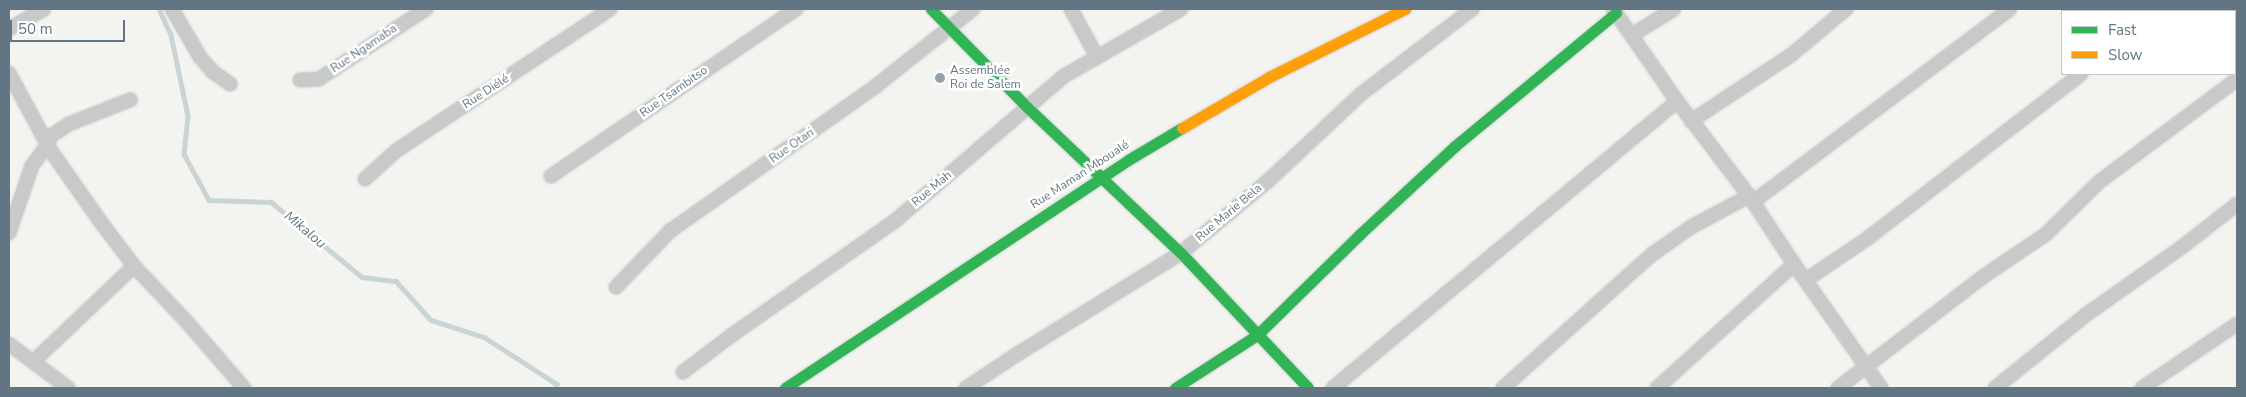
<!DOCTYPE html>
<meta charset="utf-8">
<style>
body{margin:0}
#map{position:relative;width:2246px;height:397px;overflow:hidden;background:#f3f3f0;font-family:"Nunito Sans",sans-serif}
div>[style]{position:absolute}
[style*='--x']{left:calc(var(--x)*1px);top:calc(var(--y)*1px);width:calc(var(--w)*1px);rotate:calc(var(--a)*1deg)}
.stream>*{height:4.5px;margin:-2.25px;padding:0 2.25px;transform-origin:2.25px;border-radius:2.25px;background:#cad4d5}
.roads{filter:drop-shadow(0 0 1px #cfd1d0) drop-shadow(0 0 1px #cfd1d0)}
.street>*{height:14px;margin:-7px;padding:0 7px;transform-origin:7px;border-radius:7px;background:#c8caca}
.fast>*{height:11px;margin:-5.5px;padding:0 5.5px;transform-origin:5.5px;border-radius:5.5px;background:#30b455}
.slow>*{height:11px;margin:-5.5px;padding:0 5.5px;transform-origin:5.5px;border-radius:5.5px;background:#ff9f0a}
.dots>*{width:14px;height:14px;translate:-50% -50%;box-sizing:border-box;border:2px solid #fff;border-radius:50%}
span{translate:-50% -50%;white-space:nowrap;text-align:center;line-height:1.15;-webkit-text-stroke:5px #fff;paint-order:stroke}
.street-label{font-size:12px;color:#617682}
.poi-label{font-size:12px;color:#617682}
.left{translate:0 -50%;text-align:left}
.water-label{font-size:14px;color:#5d7980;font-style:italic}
.frame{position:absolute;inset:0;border:10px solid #617682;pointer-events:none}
.legend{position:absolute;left:2061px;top:10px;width:175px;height:65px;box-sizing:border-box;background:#fff;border:1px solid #c0c8cd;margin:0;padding:6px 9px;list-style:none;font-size:15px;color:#617682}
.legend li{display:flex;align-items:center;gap:10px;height:25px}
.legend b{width:25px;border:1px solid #c0c8cd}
.scale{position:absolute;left:10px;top:20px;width:115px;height:22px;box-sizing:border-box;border:2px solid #617682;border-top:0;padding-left:6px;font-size:15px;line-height:18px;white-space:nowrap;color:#617682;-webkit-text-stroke:4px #fff;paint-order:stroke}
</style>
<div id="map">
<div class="stream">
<i style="--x:159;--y:9;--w:29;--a:65"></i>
<i style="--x:171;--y:35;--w:83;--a:78.1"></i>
<i style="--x:188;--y:116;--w:38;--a:96"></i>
<i style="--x:184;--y:154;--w:52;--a:61.5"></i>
<i style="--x:209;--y:200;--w:62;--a:1.8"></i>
<i style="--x:271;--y:202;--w:118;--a:39.5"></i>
<i style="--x:362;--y:277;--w:34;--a:7"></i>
<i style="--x:396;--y:281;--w:52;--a:48.1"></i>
<i style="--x:431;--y:320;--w:56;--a:17.8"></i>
<i style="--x:484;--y:337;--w:87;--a:32.8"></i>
<i style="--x:557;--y:384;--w:4;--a:104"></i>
</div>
<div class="roads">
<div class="street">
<i style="--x:172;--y:9;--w:56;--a:59.7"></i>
<i style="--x:200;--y:57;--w:20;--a:49"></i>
<i style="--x:213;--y:72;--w:21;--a:35"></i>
<i style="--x:1071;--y:9;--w:55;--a:61.6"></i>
<i style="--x:1613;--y:9;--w:112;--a:55.2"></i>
<i style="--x:1677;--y:101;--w:119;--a:52.8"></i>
<i style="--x:1749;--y:196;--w:82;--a:56.5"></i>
<i style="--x:1794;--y:264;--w:151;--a:54.9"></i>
<i style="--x:2166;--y:11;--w:4;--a:-34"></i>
<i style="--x:9;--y:29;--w:40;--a:-29.7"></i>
<i style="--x:1632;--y:35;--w:49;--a:-31.8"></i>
<i style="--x:9;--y:73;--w:89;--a:61.7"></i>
<i style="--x:51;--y:151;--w:85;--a:55"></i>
<i style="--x:100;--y:221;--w:56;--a:52.9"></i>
<i style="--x:134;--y:266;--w:77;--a:46.6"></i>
<i style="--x:187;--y:322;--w:87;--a:49.2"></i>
<i style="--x:300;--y:80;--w:19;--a:-3"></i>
<i style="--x:319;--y:79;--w:128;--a:-33.2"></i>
<i style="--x:1691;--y:121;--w:120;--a:-33.4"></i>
<i style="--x:1791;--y:55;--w:72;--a:-39.9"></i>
<i style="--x:551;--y:176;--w:297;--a:-34.3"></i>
<i style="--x:365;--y:179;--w:42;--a:-42.1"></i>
<i style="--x:396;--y:151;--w:32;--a:-34"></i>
<i style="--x:423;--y:133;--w:224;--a:-33.5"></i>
<i style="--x:1753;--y:202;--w:321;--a:-36.9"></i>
<i style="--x:9;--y:233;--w:71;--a:-71.1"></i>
<i style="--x:32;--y:166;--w:27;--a:-54"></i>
<i style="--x:48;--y:144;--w:9;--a:-69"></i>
<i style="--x:51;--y:136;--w:22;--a:-34"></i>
<i style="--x:69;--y:124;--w:66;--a:-21.5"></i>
<i style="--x:1806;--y:280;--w:75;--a:-34.1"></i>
<i style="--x:1868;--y:238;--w:269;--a:-37.6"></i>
<i style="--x:616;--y:287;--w:78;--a:-46"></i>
<i style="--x:670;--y:231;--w:252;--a:-35.1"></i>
<i style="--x:876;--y:86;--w:124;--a:-38.4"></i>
<i style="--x:9;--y:344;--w:74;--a:36.7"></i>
<i style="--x:34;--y:361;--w:138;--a:-43.5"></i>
<i style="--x:683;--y:372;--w:61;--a:-37.1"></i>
<i style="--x:732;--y:335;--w:200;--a:-35"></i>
<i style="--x:896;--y:220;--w:221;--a:-40.6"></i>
<i style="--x:1064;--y:76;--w:135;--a:-29.8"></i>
<i style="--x:966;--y:388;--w:64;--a:-33.4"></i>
<i style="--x:1019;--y:353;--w:190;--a:-31.7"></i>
<i style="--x:1181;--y:253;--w:113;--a:-39.6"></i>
<i style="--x:1268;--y:181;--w:127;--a:-43.1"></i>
<i style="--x:1361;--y:94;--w:140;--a:-37.4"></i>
<i style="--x:1333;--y:388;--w:448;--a:-39.8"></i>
<i style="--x:1503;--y:388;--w:199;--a:-41.9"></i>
<i style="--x:1651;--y:255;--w:49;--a:-35"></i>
<i style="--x:1691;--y:227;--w:66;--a:-28.1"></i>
<i style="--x:1657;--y:388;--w:185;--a:-42.1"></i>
<i style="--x:1838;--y:388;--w:184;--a:-37.5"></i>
<i style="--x:1984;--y:276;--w:75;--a:-34.1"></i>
<i style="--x:2046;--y:234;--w:74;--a:-44.5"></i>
<i style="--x:2099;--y:182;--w:172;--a:-36.7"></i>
<i style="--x:1995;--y:388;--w:118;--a:-38.8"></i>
<i style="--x:2087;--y:314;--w:116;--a:-35.2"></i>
<i style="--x:2182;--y:247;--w:70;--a:-38"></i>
<i style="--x:2142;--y:388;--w:115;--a:-34"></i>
</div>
<div class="fast">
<i style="--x:931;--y:9;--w:137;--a:45.6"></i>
<i style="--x:1027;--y:107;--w:212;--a:43.5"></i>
<i style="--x:1181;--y:253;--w:185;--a:46.7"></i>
<i style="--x:785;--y:388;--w:412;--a:-33.6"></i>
<i style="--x:1128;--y:160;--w:63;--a:-30.7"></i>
<i style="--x:1175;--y:388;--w:98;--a:-32.9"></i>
<i style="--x:1257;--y:335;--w:144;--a:-44.4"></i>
<i style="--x:1360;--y:234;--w:129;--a:-42.8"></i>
<i style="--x:1455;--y:146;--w:209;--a:-39.6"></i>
</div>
<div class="slow">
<i style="--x:1182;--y:128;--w:103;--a:-30.3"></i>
<i style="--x:1271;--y:76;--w:150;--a:-26.6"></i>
</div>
</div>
<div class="dots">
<i style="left:940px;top:78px;background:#94a2a8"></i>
</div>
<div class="street-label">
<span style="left:364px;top:49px;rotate:-34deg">Rue Ngamaba</span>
<span style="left:486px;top:92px;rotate:-33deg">Rue Diélé</span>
<span style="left:674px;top:92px;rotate:-35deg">Rue Tsambitso</span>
<span style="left:792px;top:146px;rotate:-35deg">Rue Otari</span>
<span style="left:1080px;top:175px;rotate:-33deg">Rue Maman Mboualé</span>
<span style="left:932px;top:189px;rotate:-40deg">Rue Mah</span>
<span style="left:1229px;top:213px;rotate:-40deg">Rue Marie Bela</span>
</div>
<div class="poi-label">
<span class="left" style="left:950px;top:78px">Assemblée<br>Roi de Salem</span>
</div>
<div class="water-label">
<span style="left:305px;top:230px;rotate:40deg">Mikalou</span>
</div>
<div class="frame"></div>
<ul class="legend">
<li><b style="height:6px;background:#30b455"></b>Fast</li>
<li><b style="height:6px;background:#ff9f0a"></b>Slow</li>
</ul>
<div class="scale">50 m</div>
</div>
